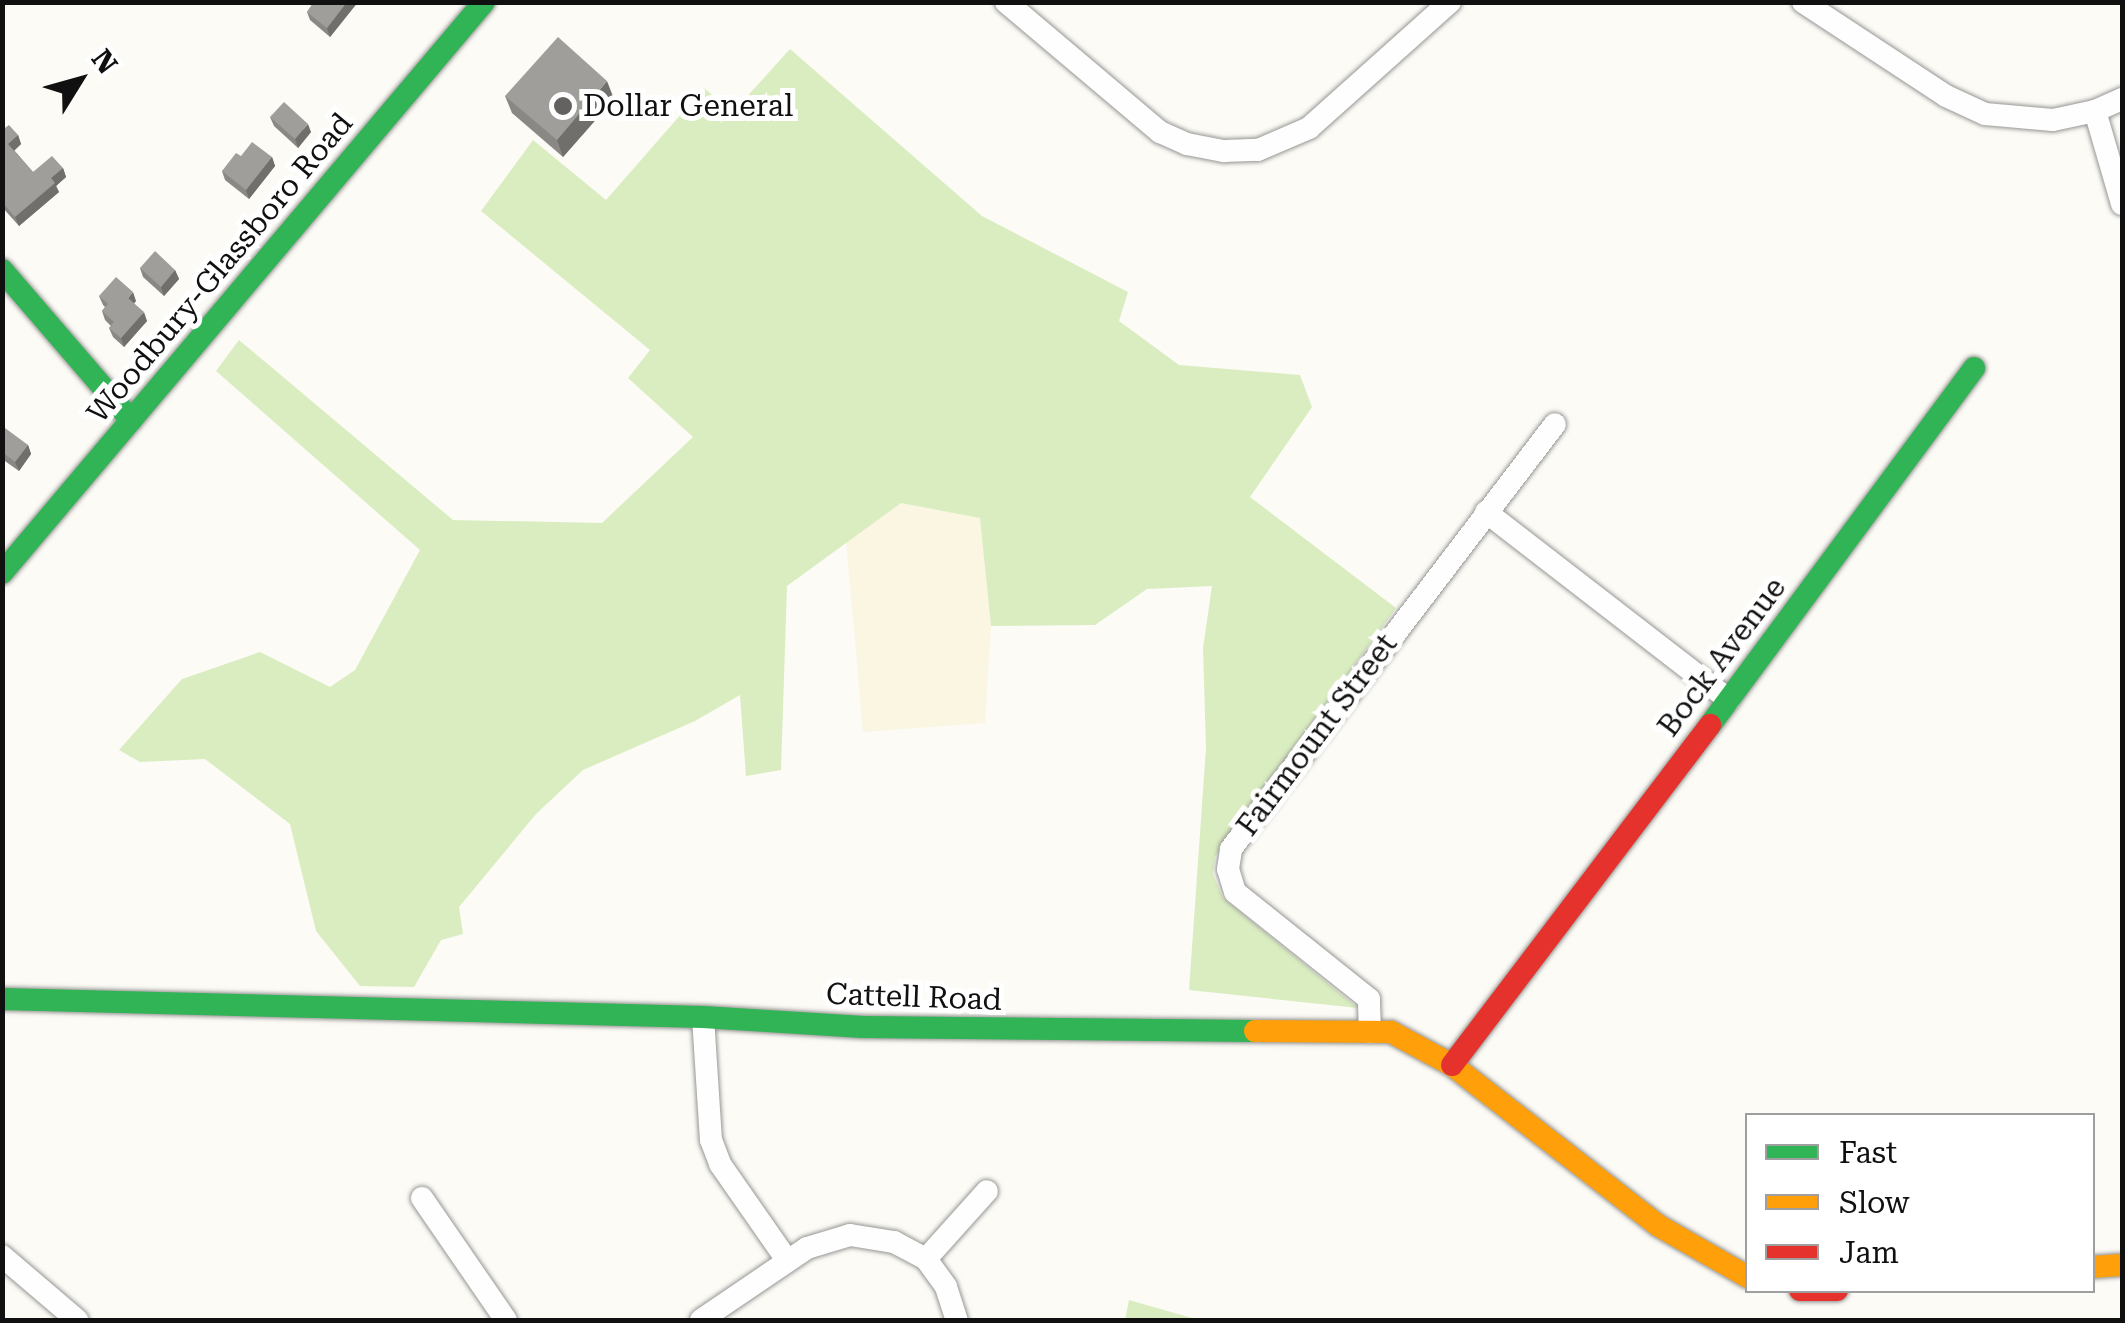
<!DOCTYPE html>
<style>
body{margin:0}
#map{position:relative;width:2125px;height:1323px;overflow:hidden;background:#fcfbf6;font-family:"Roboto Serif",serif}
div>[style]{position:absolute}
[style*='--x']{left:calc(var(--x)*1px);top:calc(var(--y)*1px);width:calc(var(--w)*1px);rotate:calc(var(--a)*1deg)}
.farmland>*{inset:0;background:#faf6e1}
.forest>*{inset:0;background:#daedc1}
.roads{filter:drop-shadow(0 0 2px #969694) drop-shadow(0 0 2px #969694)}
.street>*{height:22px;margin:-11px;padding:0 11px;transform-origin:11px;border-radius:11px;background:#fffefe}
.fast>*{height:22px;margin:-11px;padding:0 11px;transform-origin:11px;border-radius:11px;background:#30b455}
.slow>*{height:22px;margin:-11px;padding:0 11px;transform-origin:11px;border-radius:11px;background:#ff9f0a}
.jam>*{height:22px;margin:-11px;padding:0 11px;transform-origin:11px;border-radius:11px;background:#e5322d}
.wall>*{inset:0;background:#8a8885}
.shaded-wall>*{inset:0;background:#706f6c}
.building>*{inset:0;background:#a09e9b}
.dots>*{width:28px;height:28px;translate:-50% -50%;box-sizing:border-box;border:5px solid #fff;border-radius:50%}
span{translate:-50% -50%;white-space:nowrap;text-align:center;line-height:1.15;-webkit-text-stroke:10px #fff;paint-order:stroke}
.poi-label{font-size:30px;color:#101010}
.left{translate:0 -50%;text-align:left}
.street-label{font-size:30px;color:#101010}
.frame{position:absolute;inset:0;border:5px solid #101010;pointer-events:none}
.legend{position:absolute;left:1745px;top:1113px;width:350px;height:180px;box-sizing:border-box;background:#fff;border:2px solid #9f9f9f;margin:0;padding:12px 18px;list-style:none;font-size:30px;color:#101010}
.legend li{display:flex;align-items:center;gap:20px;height:50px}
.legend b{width:50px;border:2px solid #9f9f9f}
.north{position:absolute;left:30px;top:30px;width:100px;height:100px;-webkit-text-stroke:8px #fff;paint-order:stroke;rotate:53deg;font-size:28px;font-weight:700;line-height:40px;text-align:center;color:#101010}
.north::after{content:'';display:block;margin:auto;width:35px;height:45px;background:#101010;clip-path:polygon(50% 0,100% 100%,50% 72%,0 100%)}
</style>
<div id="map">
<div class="farmland">
<i style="clip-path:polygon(901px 503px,981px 518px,991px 626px,985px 723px,863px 732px,846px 539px)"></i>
</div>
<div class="forest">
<i style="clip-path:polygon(790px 49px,982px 216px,1128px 292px,1119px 321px,1179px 365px,1300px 375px,1312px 407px,1250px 497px,1396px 608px,1215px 857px,1213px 874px,1223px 898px,1358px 1008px,1189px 990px,1206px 748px,1203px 648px,1212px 586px,1147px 589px,1095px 625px,991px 626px,980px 518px,901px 503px,787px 586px,781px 770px,746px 776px,740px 695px,695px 721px,583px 770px,536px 814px,459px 907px,463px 934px,441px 940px,414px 987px,360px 986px,316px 931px,290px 824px,205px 759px,140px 762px,119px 750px,182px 679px,260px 652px,330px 687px,355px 670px,420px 550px,216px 371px,239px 340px,453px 520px,602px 523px,693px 437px,628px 378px,650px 350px,481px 211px,533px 140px,606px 200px,704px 88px,733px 112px)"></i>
<i style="clip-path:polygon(1129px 1300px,1199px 1320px,1125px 1320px)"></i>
</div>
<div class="roads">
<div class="street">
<i style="--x:1006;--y:2;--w:202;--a:40.2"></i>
<i style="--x:1160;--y:132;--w:30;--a:24"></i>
<i style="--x:1187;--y:144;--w:38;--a:11"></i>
<i style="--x:1224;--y:151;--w:34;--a:-2"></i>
<i style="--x:1258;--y:150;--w:56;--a:-23.3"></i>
<i style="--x:1309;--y:128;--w:189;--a:-41.8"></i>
<i style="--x:1803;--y:2;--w:171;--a:33.3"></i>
<i style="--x:1946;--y:96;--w:43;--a:24.8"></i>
<i style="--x:1985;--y:114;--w:68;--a:5"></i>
<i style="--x:2053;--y:120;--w:43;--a:-12.1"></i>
<i style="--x:2095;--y:111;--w:30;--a:-24"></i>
<i style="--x:2095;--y:111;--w:97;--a:73.8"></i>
<i style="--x:1486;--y:512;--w:307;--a:37.7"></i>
<i style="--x:703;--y:1017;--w:123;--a:86.3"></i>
<i style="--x:711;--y:1140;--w:26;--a:69"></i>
<i style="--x:720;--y:1164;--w:117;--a:55.1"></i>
<i style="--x:1370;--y:1032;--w:33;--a:-92"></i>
<i style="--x:1369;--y:999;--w:171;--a:-141.4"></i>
<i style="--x:1235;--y:892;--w:24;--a:-107"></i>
<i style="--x:1228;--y:869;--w:20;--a:-81"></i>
<i style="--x:1231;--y:849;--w:534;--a:-52.68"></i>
<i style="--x:422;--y:1198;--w:148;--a:55.5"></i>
<i style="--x:2;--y:1256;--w:99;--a:40.5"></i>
<i style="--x:926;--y:1259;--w:91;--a:-48.1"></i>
<i style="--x:701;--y:1320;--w:128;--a:-34.2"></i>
<i style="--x:807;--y:1248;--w:45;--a:-16.8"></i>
<i style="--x:850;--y:1235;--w:45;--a:9"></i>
<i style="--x:894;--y:1242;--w:36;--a:28"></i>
<i style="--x:926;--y:1259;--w:34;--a:54"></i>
<i style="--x:946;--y:1287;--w:35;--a:72"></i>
</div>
<div class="fast">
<i style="--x:2;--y:270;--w:198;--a:49.3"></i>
<i style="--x:2;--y:573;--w:747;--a:-49.83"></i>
<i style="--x:1710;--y:725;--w:444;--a:-53.5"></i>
<i style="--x:2;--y:999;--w:701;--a:1.47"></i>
<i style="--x:703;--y:1017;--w:160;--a:3.6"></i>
<i style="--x:863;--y:1027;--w:392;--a:0.6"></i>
</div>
<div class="slow">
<i style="--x:1255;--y:1031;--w:136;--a:0.4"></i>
<i style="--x:1391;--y:1032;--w:69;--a:28.4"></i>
<i style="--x:1452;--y:1065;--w:262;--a:37.9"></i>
<i style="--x:1659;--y:1226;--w:103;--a:29.8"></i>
<i style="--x:2092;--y:1267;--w:30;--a:-4"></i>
</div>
<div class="jam">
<i style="--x:1452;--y:1065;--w:427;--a:-52.8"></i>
<i style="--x:1800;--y:1290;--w:37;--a:0"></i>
</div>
</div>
<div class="wall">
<i style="clip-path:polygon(314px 2px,358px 2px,330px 37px,310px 20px,307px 12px)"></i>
<i style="clip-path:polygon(505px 96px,614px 99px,563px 157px,512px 113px)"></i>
<i style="clip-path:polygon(270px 117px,311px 132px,298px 148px,274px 126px)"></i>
<i style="clip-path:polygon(2px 130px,18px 135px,21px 144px,14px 150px,33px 172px,63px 168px,66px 177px,56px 186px,59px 192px,19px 226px,2px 207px)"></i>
<i style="clip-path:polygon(272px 157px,275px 166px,249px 199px,225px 180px,222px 171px)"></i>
<i style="clip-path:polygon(140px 268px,175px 270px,179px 279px,164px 296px,143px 277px)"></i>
<i style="clip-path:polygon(99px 296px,136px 301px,134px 303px,147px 321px,124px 347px,113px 337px,109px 328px,111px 326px,105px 320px,102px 311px,105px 307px,103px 305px)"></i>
<i style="clip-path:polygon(2px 432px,28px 445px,31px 454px,19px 471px,2px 459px)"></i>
</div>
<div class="shaded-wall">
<i style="clip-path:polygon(347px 2px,358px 2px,330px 37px,327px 28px)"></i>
<i style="clip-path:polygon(607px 81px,614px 99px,563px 157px,557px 140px)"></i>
<i style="clip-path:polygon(308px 124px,311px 132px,298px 148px,295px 139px)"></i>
<i style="clip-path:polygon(18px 135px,21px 144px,12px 153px,8px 144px)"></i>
<i style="clip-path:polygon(272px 157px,275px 166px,249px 199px,246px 190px)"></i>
<i style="clip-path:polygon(63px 168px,66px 177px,56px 186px,59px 192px,19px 226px,15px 217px,51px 178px)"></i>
<i style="clip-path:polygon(175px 270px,179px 279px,164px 296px,161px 287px)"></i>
<i style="clip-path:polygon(133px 292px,136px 301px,131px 307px,128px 298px)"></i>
<i style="clip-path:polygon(144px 312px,147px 321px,124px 347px,121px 338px)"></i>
<i style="clip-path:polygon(28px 445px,31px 454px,19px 471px,15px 462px)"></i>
</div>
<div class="building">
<i style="clip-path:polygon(314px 2px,347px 2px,327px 28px,307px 12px)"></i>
<i style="clip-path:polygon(558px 37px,607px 81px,557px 140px,505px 96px)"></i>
<i style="clip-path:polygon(284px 102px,308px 124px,295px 139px,270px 117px)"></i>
<i style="clip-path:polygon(9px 125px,18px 135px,8px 144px,33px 172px,52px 156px,63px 168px,51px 178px,55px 183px,15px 217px,2px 202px,2px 130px)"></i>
<i style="clip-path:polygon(252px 142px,272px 157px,246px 190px,222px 171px,236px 153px,241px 156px)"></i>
<i style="clip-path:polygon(155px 251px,175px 270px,161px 287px,140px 268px)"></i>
<i style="clip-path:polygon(116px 277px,133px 292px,128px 298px,144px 312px,121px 338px,109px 328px,114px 322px,102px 311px,108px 304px,99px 296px)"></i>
<i style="clip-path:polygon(5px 428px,28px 445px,15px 462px,2px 452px,2px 432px)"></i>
</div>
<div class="dots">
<i style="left:563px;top:106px;background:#636260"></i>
</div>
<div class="poi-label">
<span class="left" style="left:583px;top:106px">Dollar General</span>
</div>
<div class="street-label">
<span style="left:220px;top:268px;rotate:-50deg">Woodbury-Glassboro Road</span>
<span style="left:1722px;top:657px;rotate:-53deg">Bock Avenue</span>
<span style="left:1317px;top:735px;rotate:-53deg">Fairmount Street</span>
<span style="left:914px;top:997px;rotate:2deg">Cattell Road</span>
</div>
<div class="frame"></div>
<ul class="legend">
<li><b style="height:12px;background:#30b455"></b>Fast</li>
<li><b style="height:12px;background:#ff9f0a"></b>Slow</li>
<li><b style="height:12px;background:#e5322d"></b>Jam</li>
</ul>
<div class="north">N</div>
</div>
